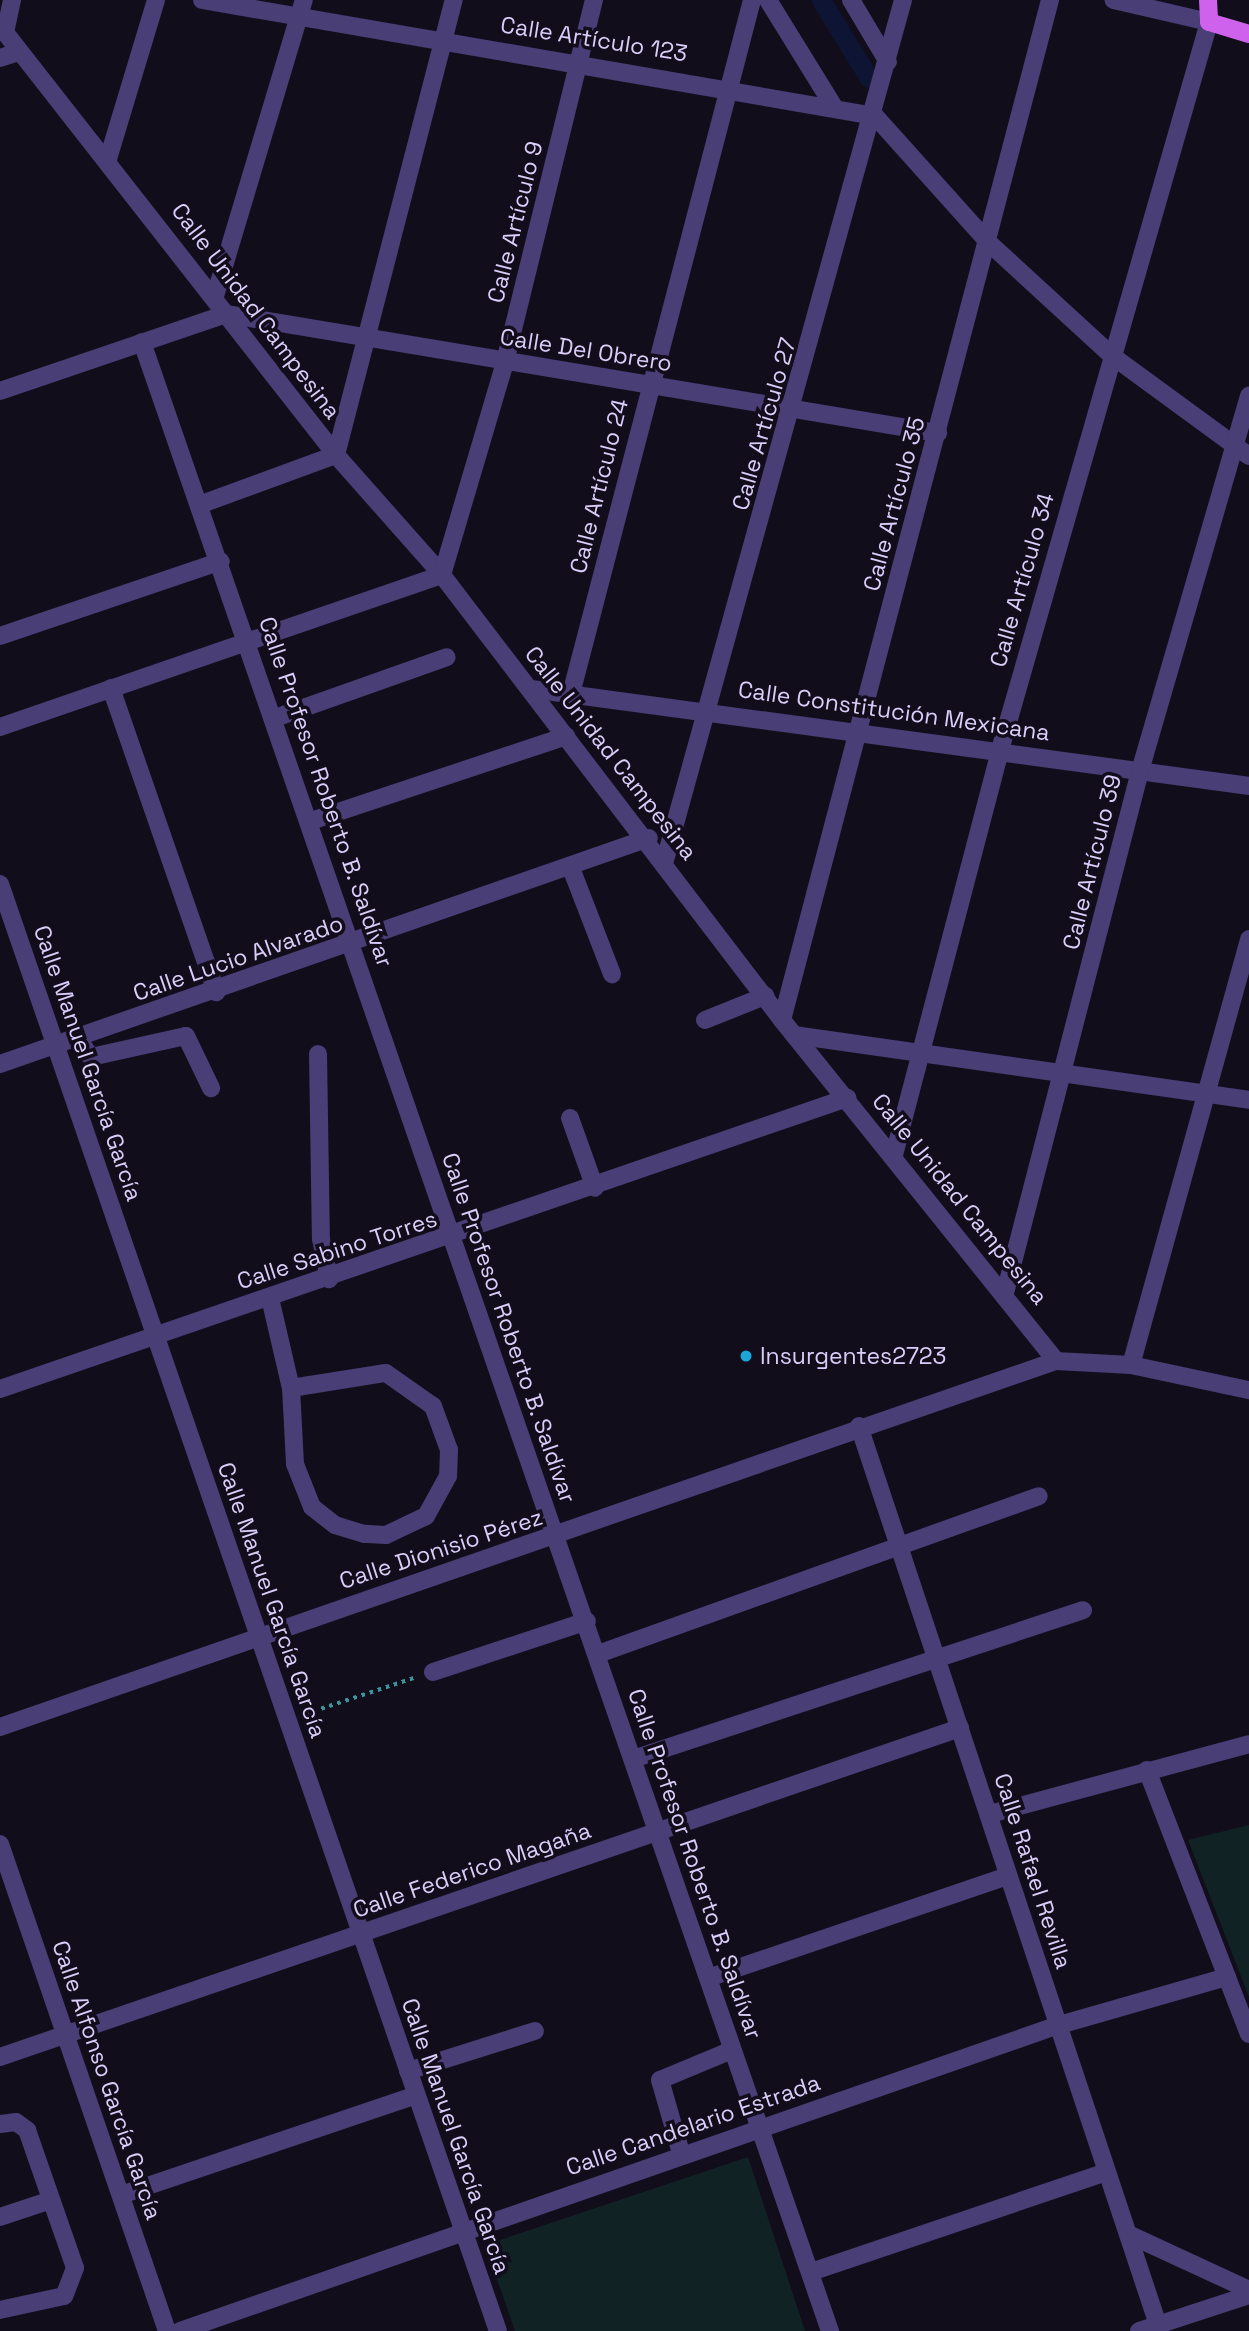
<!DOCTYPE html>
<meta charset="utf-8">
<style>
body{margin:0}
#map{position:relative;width:1249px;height:2331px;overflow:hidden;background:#120d1b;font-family:"Space Grotesk",sans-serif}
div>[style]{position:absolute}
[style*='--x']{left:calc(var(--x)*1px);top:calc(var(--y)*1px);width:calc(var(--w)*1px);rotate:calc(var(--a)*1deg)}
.green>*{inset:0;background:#112224}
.canal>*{height:19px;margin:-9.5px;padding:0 9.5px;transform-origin:9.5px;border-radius:9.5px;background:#0e1534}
.path>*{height:3.5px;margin-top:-1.75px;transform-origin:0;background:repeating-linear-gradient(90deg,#3b95a0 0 3.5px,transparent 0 8.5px)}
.minor>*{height:18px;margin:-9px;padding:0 9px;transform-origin:9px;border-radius:9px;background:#493e75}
.major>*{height:18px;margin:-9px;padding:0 9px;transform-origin:9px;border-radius:9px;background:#cf62ec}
.dots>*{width:19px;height:19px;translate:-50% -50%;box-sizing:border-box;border:4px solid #120d1b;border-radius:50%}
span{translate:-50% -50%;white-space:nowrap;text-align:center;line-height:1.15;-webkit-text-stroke:7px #120d1b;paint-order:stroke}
.street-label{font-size:23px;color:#dacdf9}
.poi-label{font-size:23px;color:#dacdf9}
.left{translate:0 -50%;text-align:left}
</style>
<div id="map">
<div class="green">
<i style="clip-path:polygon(1249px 1825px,1249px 1997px,1188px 1840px)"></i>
<i style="clip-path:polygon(748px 2157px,805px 2331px,515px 2331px,485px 2245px)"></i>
</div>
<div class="canal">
<i style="--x:821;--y:0;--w:92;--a:58.4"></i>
</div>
<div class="path">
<i style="--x:305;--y:1714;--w:118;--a:-18.3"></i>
</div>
<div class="minor">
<i style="--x:202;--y:0;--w:683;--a:9.78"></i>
<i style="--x:875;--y:116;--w:168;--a:48.1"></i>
<i style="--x:987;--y:241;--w:168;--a:42.6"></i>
<i style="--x:1111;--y:355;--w:171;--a:36.2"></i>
<i style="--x:768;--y:0;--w:126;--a:58.3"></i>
<i style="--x:851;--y:0;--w:72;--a:59.2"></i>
<i style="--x:0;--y:26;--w:545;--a:51.93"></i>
<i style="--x:336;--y:455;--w:160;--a:48.5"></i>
<i style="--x:442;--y:575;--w:560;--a:52.62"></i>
<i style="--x:782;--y:1020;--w:437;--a:51.2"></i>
<i style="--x:5;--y:33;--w:34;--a:-78"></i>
<i style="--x:0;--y:58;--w:20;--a:-18"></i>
<i style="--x:108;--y:159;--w:166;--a:-73.2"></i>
<i style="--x:215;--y:296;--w:309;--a:-73.3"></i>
<i style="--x:142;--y:342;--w:2105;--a:70.92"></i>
<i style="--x:0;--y:391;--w:239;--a:-18.8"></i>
<i style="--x:226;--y:314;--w:722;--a:9.49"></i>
<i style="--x:199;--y:505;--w:146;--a:-20.1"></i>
<i style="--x:336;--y:455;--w:470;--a:-75.5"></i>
<i style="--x:0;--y:636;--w:233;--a:-18.7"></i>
<i style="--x:111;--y:688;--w:322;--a:70.9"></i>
<i style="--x:531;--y:689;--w:725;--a:7.69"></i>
<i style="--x:571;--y:694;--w:717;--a:-75.38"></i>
<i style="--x:275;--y:718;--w:182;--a:-19.5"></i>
<i style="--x:0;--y:727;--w:467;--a:-19"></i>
<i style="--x:442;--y:575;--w:222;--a:-73.5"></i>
<i style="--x:505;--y:362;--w:373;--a:-76.2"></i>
<i style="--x:311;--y:821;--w:269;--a:-18.4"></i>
<i style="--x:665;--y:860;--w:892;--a:-74.53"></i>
<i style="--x:571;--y:868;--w:114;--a:68.9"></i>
<i style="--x:0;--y:884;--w:1530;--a:71.01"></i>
<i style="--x:705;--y:1020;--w:65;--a:-21.8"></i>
<i style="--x:782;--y:1020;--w:1055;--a:-75.28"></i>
<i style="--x:794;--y:1035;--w:460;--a:8.1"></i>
<i style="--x:78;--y:1039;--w:22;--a:54"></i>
<i style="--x:91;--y:1057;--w:97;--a:-12.5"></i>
<i style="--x:186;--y:1036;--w:58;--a:64.3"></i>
<i style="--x:318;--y:1054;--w:185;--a:89.1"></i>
<i style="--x:321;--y:1239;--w:41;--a:78.7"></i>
<i style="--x:0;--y:1064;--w:687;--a:-19.2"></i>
<i style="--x:570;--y:1118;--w:74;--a:70.3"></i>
<i style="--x:894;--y:1155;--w:419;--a:-75.3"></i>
<i style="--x:1000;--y:750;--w:757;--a:-73.98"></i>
<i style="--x:1209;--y:22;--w:98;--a:-167"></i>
<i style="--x:1005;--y:1293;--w:539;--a:-75.5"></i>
<i style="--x:1140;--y:771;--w:391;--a:-73.8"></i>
<i style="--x:270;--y:1298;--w:92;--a:76.9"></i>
<i style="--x:291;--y:1388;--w:96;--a:-9"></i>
<i style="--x:386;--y:1373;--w:57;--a:35.1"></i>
<i style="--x:433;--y:1406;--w:47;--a:70"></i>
<i style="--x:449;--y:1450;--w:26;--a:92"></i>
<i style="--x:448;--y:1476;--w:46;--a:118.8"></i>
<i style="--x:426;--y:1516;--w:44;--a:154.6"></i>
<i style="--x:386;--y:1535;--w:22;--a:-177"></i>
<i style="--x:364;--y:1534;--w:30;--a:-163"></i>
<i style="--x:335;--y:1525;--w:29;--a:-142"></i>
<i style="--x:312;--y:1507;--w:46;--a:-111.6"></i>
<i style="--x:295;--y:1464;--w:76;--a:-93"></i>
<i style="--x:1131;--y:1365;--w:442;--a:-74.5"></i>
<i style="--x:0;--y:1389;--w:896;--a:-18.96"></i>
<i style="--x:859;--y:1426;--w:954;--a:71.6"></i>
<i style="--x:598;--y:1654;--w:468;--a:-19.7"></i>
<i style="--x:433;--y:1672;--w:162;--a:-18.3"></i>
<i style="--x:0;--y:1727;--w:1118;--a:-19.12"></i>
<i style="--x:1056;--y:1361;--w:75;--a:3.1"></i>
<i style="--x:1131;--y:1365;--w:121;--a:12"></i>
<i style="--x:633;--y:1759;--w:474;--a:-18.3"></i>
<i style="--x:1147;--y:1770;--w:283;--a:68.9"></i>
<i style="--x:990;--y:1814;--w:268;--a:-15.1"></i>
<i style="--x:0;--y:1844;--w:515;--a:71.07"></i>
<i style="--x:711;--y:1977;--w:314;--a:-18.8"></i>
<i style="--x:0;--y:2057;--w:1015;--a:-18.92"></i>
<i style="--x:408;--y:2071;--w:133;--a:-17.5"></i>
<i style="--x:0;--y:2124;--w:16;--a:-7"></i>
<i style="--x:16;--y:2122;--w:14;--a:36"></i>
<i style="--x:27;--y:2130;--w:146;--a:70.8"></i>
<i style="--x:75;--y:2268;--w:30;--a:111"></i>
<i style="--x:64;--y:2296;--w:66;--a:167.7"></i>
<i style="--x:681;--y:2153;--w:76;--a:-106"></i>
<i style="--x:660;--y:2080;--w:78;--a:-22.6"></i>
<i style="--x:121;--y:2195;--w:312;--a:-18.7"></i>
<i style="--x:0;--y:2217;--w:54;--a:-18.4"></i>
<i style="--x:1128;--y:2234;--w:133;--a:24.8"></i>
<i style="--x:811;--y:2272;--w:312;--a:-18.7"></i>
<i style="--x:180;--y:2331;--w:928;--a:-19.2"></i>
<i style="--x:1056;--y:2026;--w:178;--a:-16"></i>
<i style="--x:1139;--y:2331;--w:116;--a:-18.1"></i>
</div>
<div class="major">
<i style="--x:1208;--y:0;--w:22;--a:87"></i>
<i style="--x:1209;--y:22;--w:42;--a:16.7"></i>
</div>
<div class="dots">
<i style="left:746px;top:1356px;background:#1aa6d8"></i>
</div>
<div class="street-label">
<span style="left:594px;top:39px;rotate:9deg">Calle Artículo 123</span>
<span style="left:515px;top:222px;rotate:-76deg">Calle Artículo 9</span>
<span style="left:256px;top:311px;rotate:53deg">Calle Unidad Campesina</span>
<span style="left:586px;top:350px;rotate:9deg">Calle Del Obrero</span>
<span style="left:764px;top:424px;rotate:-74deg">Calle Artículo 27</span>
<span style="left:599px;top:486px;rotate:-76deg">Calle Artículo 24</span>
<span style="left:894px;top:504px;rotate:-75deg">Calle Artículo 35</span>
<span style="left:1022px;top:580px;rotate:-74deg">Calle Artículo 34</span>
<span style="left:894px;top:711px;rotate:8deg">Calle Constitución Mexicana</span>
<span style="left:611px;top:753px;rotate:52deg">Calle Unidad Campesina</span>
<span style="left:326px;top:792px;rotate:71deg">Calle Profesor Roberto B. Saldívar</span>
<span style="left:1092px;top:862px;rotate:-76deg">Calle Artículo 39</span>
<span style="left:238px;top:958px;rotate:-19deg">Calle Lucio Alvarado</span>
<span style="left:88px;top:1063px;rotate:71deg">Calle Manuel García García</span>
<span style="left:960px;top:1199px;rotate:51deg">Calle Unidad Campesina</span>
<span style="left:337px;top:1250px;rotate:-18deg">Calle Sabino Torres</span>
<span style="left:509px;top:1328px;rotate:71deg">Calle Profesor Roberto B. Saldívar</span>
<span style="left:441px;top:1549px;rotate:-18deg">Calle Dionisio Pérez</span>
<span style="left:272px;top:1600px;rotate:71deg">Calle Manuel García García</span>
<span style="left:695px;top:1864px;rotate:71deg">Calle Profesor Roberto B. Saldívar</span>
<span style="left:472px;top:1870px;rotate:-19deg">Calle Federico Magaña</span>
<span style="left:1033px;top:1871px;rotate:72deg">Calle Rafael Revilla</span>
<span style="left:107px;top:2080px;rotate:71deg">Calle Alfonso García García</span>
<span style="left:693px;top:2125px;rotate:-19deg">Calle Candelario Estrada</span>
<span style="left:456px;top:2136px;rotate:71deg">Calle Manuel García García</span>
</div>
<div class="poi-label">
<span class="left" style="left:760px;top:1356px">Insurgentes2723</span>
</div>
</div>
